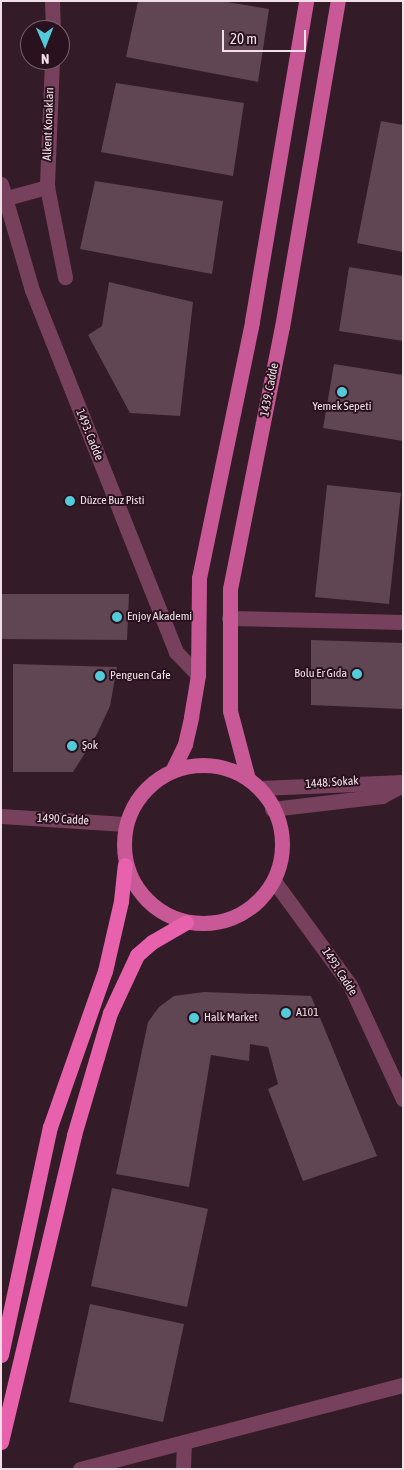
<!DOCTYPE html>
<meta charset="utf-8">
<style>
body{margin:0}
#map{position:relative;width:404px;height:1470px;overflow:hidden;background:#331b27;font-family:"Asap Condensed",sans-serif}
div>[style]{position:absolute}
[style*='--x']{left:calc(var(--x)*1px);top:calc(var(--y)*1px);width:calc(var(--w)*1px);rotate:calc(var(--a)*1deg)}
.building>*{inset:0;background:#604653}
.minor>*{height:15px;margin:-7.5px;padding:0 7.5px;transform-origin:7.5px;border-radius:7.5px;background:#77415d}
.major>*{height:15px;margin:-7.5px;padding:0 7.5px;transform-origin:7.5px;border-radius:7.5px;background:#c85996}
.major>.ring{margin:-7.5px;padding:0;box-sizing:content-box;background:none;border:15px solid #c85996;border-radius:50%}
.highway>*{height:15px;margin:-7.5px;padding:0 7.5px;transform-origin:7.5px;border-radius:7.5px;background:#e861ad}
.dots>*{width:14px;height:14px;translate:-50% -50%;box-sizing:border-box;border:2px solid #29121e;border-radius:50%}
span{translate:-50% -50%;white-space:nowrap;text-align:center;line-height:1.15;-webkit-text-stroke:4px #29121e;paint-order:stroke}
.street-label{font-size:12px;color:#f0dfe6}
.poi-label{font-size:12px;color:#f0dfe6}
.left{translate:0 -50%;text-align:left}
.right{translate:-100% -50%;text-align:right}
.frame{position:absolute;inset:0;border:2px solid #f0dfe6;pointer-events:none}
.north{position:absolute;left:20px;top:20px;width:50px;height:50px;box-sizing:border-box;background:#29121e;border:1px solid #79646e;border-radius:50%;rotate:179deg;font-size:14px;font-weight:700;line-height:20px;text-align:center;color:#f0dfe6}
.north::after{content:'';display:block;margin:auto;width:18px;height:22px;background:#53cbdb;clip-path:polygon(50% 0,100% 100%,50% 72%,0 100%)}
.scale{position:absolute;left:222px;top:30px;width:84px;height:22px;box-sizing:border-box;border:2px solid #f0dfe6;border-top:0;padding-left:6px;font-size:15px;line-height:18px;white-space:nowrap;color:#f0dfe6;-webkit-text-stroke:4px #29121e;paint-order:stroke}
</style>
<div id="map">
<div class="building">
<i style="clip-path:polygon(138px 1px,221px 1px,269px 9px,258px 82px,126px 57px)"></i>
<i style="clip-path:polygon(116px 83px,244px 103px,233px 176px,101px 152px)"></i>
<i style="clip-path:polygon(381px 121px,403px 125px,403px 252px,357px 243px)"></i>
<i style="clip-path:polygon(95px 181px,223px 201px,212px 274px,80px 249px)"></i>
<i style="clip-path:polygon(349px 267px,403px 276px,403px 341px,339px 331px)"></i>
<i style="clip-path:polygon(109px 282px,193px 302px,180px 416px,130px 413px,88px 335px,102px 326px)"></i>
<i style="clip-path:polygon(334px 364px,403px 375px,403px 441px,323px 428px)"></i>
<i style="clip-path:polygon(327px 485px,401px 493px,389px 604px,315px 597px)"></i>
<i style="clip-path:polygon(1px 594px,129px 594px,127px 640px,1px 639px)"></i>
<i style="clip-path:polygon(311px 640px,403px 643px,403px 709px,311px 705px)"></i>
<i style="clip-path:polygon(13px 664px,117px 667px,110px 706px,97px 734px,73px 772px,13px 772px)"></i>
<i style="clip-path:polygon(204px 992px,311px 996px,377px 1156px,303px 1181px,268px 1089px,278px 1084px,268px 1047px,250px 1044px,249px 1061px,211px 1055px,189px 1187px,116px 1174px,148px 1022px,159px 1007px,174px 996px)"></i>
<i style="clip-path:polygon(112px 1188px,208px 1209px,187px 1307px,91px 1286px)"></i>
<i style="clip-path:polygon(90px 1304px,184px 1324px,163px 1422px,69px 1402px)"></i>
</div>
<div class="minor">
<i style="--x:52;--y:1;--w:29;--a:88"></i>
<i style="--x:52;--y:60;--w:127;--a:92.3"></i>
<i style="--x:47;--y:187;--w:92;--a:78.7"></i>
<i style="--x:1;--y:184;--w:110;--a:73.7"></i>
<i style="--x:32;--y:290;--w:390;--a:68.3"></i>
<i style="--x:176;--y:652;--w:32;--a:46"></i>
<i style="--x:3;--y:199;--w:46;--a:-15.3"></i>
<i style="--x:229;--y:618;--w:174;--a:1.3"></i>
<i style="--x:260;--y:788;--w:143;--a:-2.4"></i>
<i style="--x:272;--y:809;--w:111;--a:-6.7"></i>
<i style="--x:382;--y:796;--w:24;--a:-28"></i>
<i style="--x:1;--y:816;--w:124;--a:3.7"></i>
<i style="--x:274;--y:881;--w:129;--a:53.8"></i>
<i style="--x:350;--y:985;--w:126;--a:65.1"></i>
<i style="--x:80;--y:1469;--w:334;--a:-14.6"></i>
<i style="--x:183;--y:1469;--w:27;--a:-88"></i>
</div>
<div class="major">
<i class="ring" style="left:124px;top:765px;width:143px;height:143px"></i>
<i style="--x:172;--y:771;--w:30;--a:-64"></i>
<i style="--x:185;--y:744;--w:28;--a:-77"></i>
<i style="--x:191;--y:717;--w:43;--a:-80.5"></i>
<i style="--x:198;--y:675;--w:97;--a:-89.4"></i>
<i style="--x:199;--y:578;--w:262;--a:-78.3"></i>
<i style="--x:252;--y:321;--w:325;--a:-80.4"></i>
<i style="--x:248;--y:779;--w:70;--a:-104.8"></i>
<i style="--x:230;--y:711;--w:122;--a:-90"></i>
<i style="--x:230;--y:589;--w:267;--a:-78.8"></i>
<i style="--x:282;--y:327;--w:331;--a:-80.3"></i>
</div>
<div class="highway">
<i style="--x:1;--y:1355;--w:233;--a:-77.9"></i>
<i style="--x:50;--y:1127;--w:165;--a:-70.6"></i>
<i style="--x:105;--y:971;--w:72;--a:-77.1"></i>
<i style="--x:121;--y:901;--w:36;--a:-84"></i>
<i style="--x:1;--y:1442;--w:316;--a:-76.6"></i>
<i style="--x:74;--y:1135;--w:127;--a:-73.6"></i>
<i style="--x:110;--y:1013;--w:64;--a:-65"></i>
<i style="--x:137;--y:955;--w:20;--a:-41"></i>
<i style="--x:152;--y:942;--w:39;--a:-30"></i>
</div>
<div class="dots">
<i style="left:342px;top:392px;background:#53cbdb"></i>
<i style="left:70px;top:501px;background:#53cbdb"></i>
<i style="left:117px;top:617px;background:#53cbdb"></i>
<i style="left:357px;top:674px;background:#53cbdb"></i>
<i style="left:100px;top:676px;background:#53cbdb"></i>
<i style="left:72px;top:746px;background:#53cbdb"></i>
<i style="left:286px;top:1013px;background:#53cbdb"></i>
<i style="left:194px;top:1018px;background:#53cbdb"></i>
</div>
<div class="street-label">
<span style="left:49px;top:124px;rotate:-88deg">Alkent Konakları</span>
<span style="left:270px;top:390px;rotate:-79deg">1439. Cadde</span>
<span style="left:89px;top:435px;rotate:68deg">1493. Cadde</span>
<span style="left:332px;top:783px;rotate:-4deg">1448. Sokak</span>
<span style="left:63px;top:820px;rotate:3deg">1490 Cadde</span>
<span style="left:339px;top:972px;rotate:57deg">1493. Cadde</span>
</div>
<div class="poi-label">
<span style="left:342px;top:407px">Yemek Sepeti</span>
<span class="left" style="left:80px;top:501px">Düzce Buz Pisti</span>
<span class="left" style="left:127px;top:617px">Enjoy Akademi</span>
<span class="right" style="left:347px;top:674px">Bolu Er Gıda</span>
<span class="left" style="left:110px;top:676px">Penguen Cafe</span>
<span class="left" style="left:82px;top:746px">Şok</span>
<span class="left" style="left:296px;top:1013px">A101</span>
<span class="left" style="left:204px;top:1018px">Halk Market</span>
</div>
<div class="frame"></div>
<div class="north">N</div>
<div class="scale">20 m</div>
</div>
